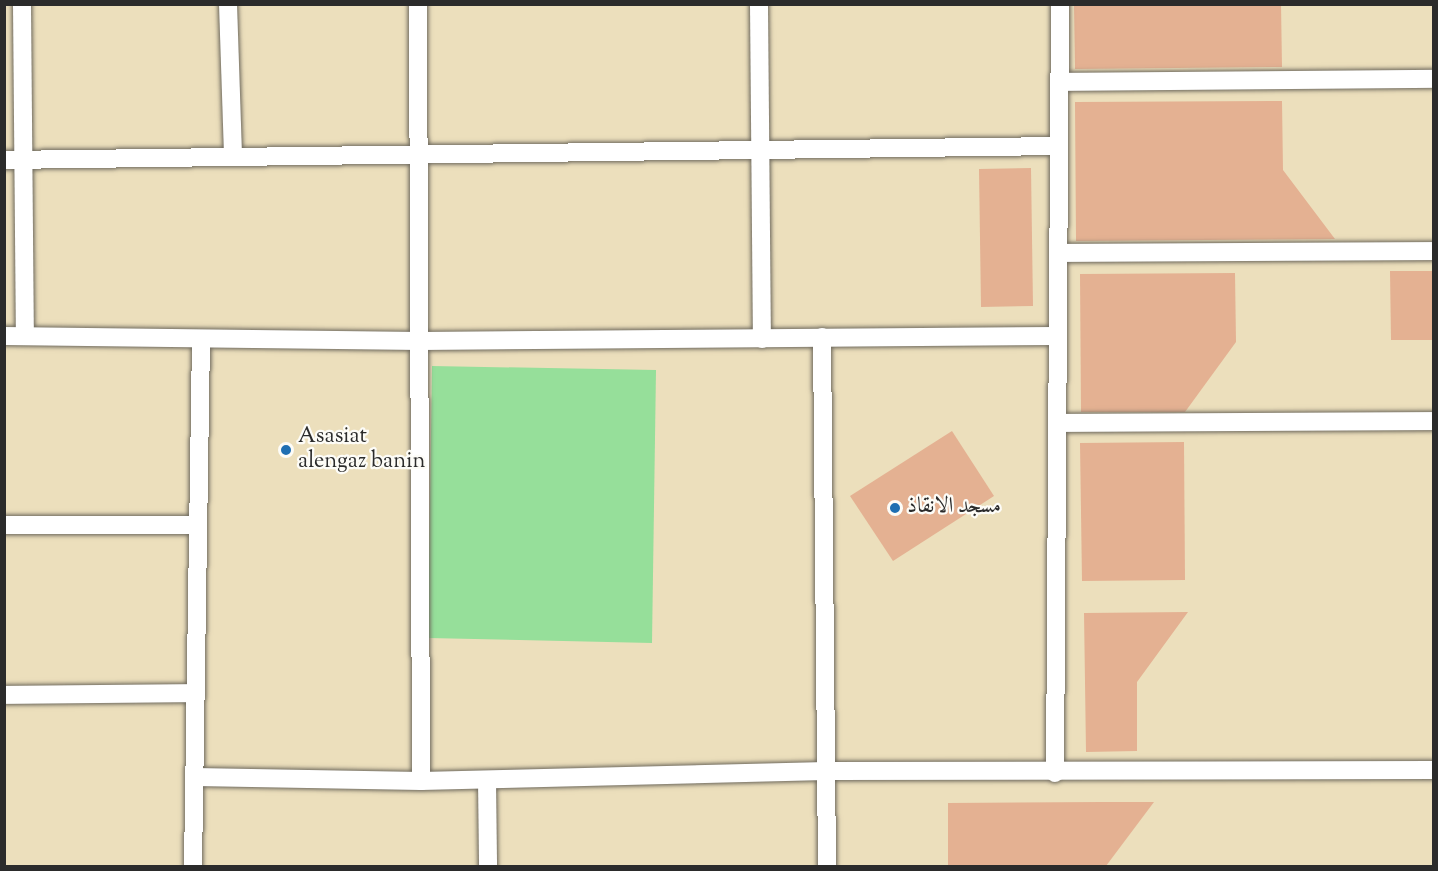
<!DOCTYPE html>
<meta charset="utf-8">
<style>
body{margin:0}
#map{position:relative;width:1438px;height:871px;overflow:hidden;background:#ecdfbc;font-family:"Sorts Mill Goudy",Amiri,serif}
div>[style]{position:absolute}
[style*='--x']{left:calc(var(--x)*1px);top:calc(var(--y)*1px);width:calc(var(--w)*1px);rotate:calc(var(--a)*1deg)}
.green>*{inset:0;background:#96df9a}
.building>*{inset:0;background:#e4b192}
.roads{filter:drop-shadow(0 0 2px #6f6a5e) drop-shadow(0 0 2px #6f6a5e)}
.street>*{height:18px;margin:-9px;padding:0 9px;transform-origin:9px;border-radius:9px;background:#fff}
.dots>*{width:16px;height:16px;translate:-50% -50%;box-sizing:border-box;border:3px solid #fdfcf7;border-radius:50%}
span{translate:-50% -50%;white-space:nowrap;text-align:center;line-height:1.15;-webkit-text-stroke:4.5px #fdfcf7;paint-order:stroke}
.poi-label{font-size:22px;color:#2b2b2b}
.left{translate:0 -50%;text-align:left}
.frame{position:absolute;inset:0;border:6px solid #2b2b2b;pointer-events:none}
</style>
<div id="map">
<div class="green">
<i style="clip-path:polygon(432px 366px,656px 370px,652px 643px,428px 638px)"></i>
</div>
<div class="building">
<i style="clip-path:polygon(1074px 4px,1281px 4px,1282px 67px,1075px 69px)"></i>
<i style="clip-path:polygon(1282px 101px,1283px 170px,1335px 239px,1076px 241px,1075px 102px)"></i>
<i style="clip-path:polygon(1031px 168px,1033px 306px,981px 307px,979px 169px)"></i>
<i style="clip-path:polygon(1390px 271px,1434px 271px,1434px 340px,1391px 340px)"></i>
<i style="clip-path:polygon(1235px 273px,1236px 342px,1185px 412px,1081px 412px,1080px 274px)"></i>
<i style="clip-path:polygon(952px 431px,994px 496px,893px 561px,850px 496px)"></i>
<i style="clip-path:polygon(1184px 442px,1185px 580px,1082px 581px,1080px 443px)"></i>
<i style="clip-path:polygon(1188px 612px,1137px 682px,1137px 751px,1086px 752px,1084px 613px)"></i>
<i style="clip-path:polygon(1102px 802px,1154px 802px,1106px 866px,948px 866px,948px 803px)"></i>
</div>
<div class="roads">
<div class="street">
<i style="--x:22;--y:4;--w:332;--a:89.5"></i>
<i style="--x:228;--y:4;--w:153;--a:88.1"></i>
<i style="--x:418;--y:4;--w:777;--a:89.78"></i>
<i style="--x:759;--y:4;--w:335;--a:89.5"></i>
<i style="--x:1059;--y:82;--w:375;--a:-0.5"></i>
<i style="--x:4;--y:160;--w:1055;--a:-0.76"></i>
<i style="--x:1058;--y:253;--w:376;--a:-0.3"></i>
<i style="--x:4;--y:336;--w:416;--a:0.7"></i>
<i style="--x:420;--y:341;--w:637;--a:-0.45"></i>
<i style="--x:822;--y:337;--w:529;--a:89.46"></i>
<i style="--x:1057;--y:423;--w:377;--a:-0.3"></i>
<i style="--x:4;--y:525;--w:194;--a:0"></i>
<i style="--x:4;--y:695;--w:192;--a:-0.6"></i>
<i style="--x:1055;--y:773;--w:769;--a:-89.63"></i>
<i style="--x:195;--y:777;--w:226;--a:1"></i>
<i style="--x:421;--y:781;--w:405;--a:-1.4"></i>
<i style="--x:826;--y:771;--w:608;--a:-0.09"></i>
<i style="--x:487;--y:780;--w:86;--a:89.3"></i>
<i style="--x:193;--y:866;--w:526;--a:-89.13"></i>
</div>
</div>
<div class="dots">
<i style="left:286px;top:450px;background:#1f6fb2"></i>
<i style="left:895px;top:508px;background:#1f6fb2"></i>
</div>
<div class="poi-label">
<span class="left" style="left:298px;top:450px">Asasiat<br>alengaz banin</span>
<span class="left" style="left:907px;top:508px">مسجد الانقاذ</span>
</div>
<div class="frame"></div>
</div>
